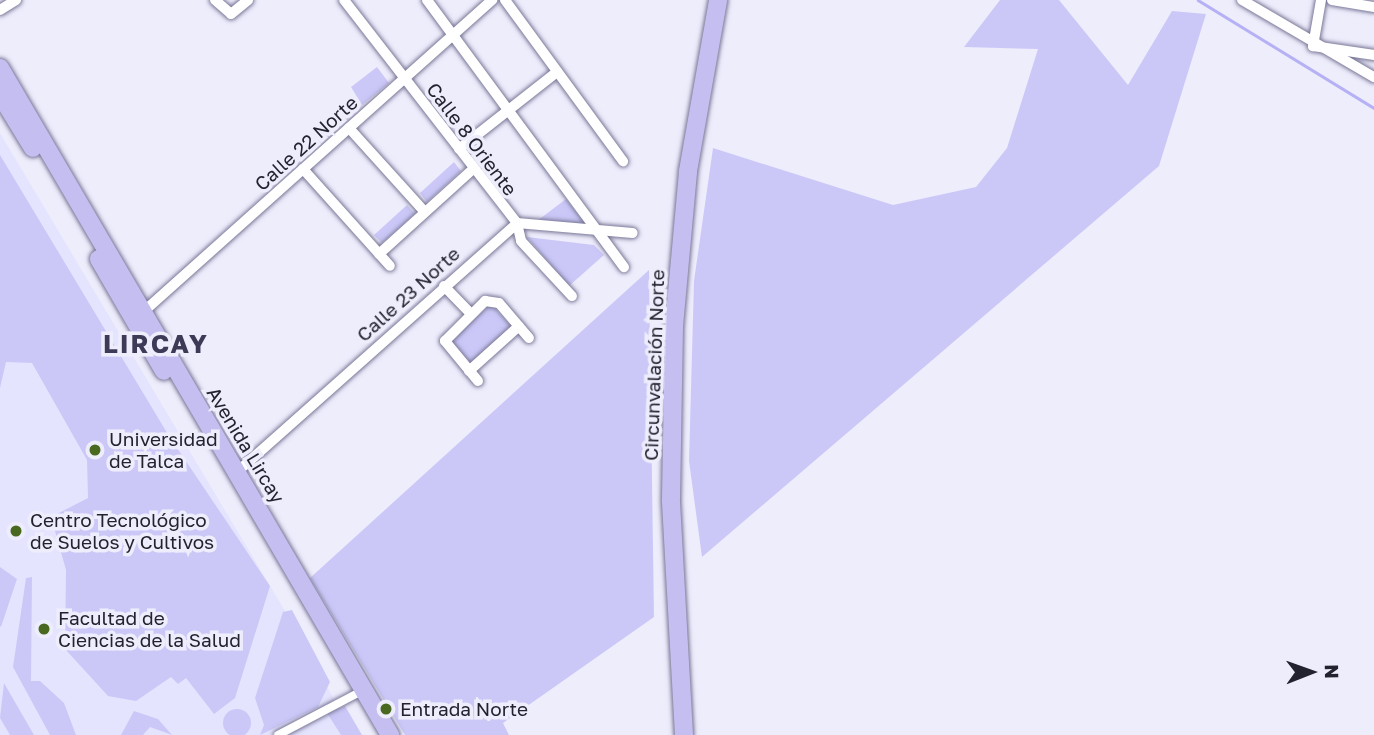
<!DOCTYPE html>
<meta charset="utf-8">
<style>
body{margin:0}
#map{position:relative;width:1374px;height:735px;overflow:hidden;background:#eeedfc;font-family:"Golos Text",sans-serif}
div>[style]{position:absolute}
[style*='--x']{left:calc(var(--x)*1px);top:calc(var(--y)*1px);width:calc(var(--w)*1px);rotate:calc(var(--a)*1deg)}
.built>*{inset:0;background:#e5e4fe}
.green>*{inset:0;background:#cbc8f8}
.round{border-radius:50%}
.stream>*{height:2.5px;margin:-1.25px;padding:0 1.25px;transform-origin:1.25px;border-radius:1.25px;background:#b6b1f4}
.roads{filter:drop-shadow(0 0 2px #797797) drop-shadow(0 0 2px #797797)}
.pedestrian>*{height:8px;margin:-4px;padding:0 4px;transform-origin:4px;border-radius:4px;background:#fff}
.minor>*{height:10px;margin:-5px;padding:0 5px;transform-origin:5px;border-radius:5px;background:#fff}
.primary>*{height:18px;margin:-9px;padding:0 9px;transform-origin:9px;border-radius:9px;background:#c4bff0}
.dots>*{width:19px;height:19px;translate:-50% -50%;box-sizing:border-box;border:4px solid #eeedfc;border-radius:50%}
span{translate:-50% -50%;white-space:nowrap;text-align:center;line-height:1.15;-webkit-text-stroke:7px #eeedfc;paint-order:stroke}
.street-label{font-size:19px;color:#23222f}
.poi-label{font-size:19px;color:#23222f}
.left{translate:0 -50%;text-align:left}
.district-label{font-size:26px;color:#3c3a56;font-weight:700;letter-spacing:2px}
.north{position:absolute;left:1276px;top:637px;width:70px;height:70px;-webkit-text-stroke:5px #eeedfc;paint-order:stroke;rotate:89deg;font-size:19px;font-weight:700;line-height:28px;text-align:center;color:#23222f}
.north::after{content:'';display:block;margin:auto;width:24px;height:32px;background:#23222f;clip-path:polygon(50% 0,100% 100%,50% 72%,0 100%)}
</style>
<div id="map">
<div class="built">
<i style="clip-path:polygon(0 133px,285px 611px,354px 735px,0 735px)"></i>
</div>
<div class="green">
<i style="clip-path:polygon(1000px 0,1059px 0,1128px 85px,1172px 11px,1206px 14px,1159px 166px,702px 557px,689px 461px,694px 281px,713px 148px,893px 205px,976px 187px,1007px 148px,1038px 49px,964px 47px)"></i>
<i style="clip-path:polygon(377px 67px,389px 83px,362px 105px,351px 87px)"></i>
<i style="clip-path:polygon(0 155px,169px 436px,270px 586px,235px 698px,214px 714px,186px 678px,178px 684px,171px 677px,136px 701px,108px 696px,65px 649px,66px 570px,51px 517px,88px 498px,87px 460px,32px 363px,6px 362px,0 388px)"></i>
<i style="clip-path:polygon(454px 162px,461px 171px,427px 202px,420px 193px)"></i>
<i style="clip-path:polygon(566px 199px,588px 227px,533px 224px)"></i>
<i style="clip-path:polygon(407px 205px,415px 214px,382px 243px,374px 235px)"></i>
<i style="clip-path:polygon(527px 237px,594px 245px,604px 255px,569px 286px)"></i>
<i style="clip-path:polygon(649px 270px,654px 617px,503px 723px,509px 735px,405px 735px,310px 578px)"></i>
<i style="clip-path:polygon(491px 304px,511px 326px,471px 363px,450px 341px)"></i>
<i style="clip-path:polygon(0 567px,17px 579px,1px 627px,0 626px)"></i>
<i style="clip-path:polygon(32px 577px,31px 681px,40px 681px,64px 703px,76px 735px,50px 735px,13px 667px,26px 578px)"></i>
<i style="clip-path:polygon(292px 610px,330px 682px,318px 707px,260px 735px,264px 725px,255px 698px,283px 612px)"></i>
<i style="clip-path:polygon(4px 683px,34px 735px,10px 735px,0 718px)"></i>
<i style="clip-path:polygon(345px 706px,362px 735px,341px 735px,327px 713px)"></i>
<i class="round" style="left:223px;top:709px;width:28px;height:28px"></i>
<i style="clip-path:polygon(134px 711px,158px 719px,172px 735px,150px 727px,143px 735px,121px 735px)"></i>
</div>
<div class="stream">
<i style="--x:1198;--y:0;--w:206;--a:31.5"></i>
</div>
<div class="roads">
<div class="pedestrian">
<i style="--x:278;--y:735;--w:90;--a:-27.7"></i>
</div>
<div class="minor">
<i style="--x:215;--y:0;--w:21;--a:41"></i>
<i style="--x:231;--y:14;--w:22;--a:-39"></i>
<i style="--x:344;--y:0;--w:282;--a:52.2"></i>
<i style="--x:517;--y:223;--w:116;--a:4.9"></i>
<i style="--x:427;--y:0;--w:332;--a:53.6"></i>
<i style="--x:505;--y:0;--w:200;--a:53.8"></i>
<i style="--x:1242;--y:0;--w:153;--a:30.3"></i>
<i style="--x:1321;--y:0;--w:47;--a:99.9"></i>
<i style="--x:1313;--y:46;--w:62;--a:8.4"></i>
<i style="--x:1332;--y:0;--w:43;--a:9.5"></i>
<i style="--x:0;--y:10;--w:19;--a:-32"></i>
<i style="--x:349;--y:128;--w:113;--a:47.9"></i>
<i style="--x:459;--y:149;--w:125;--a:-38.2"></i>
<i style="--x:303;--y:169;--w:130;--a:48.1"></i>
<i style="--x:517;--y:223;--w:18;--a:77"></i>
<i style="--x:521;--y:241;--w:75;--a:47.2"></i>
<i style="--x:379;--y:254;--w:127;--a:-42.1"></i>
<i style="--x:444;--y:286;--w:39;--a:46"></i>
<i style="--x:142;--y:313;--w:470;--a:-41.8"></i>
<i style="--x:469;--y:371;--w:67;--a:-42"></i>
<i style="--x:478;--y:381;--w:52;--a:-129.5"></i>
<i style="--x:445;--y:341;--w:57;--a:-45"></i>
<i style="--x:485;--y:301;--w:14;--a:8"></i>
<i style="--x:499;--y:303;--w:46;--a:49.4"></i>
<i style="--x:237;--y:472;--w:375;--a:-41.6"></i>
</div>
<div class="primary">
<i style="--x:0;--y:68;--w:773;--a:59.68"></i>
<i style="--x:0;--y:94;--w:63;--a:58.6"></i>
<i style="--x:99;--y:259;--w:129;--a:59.9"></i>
<i style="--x:684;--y:735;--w:236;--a:-93.2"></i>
<i style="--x:671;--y:499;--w:173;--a:-89"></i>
<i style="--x:674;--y:326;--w:156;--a:-84.8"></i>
<i style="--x:688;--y:171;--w:174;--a:-80"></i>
</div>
</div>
<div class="dots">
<i style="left:95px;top:450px;background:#48691f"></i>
<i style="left:16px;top:531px;background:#48691f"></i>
<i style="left:44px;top:629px;background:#48691f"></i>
<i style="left:386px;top:709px;background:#48691f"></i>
</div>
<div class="street-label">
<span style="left:472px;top:139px;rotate:53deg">Calle 8 Oriente</span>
<span style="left:306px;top:143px;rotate:-42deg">Calle 22 Norte</span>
<span style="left:408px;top:294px;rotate:-42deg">Calle 23 Norte</span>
<span style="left:654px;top:365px;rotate:-88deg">Circunvalación Norte</span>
<span style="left:246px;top:445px;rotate:59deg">Avenida Lircay</span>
</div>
<div class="poi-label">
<span class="left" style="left:109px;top:450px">Universidad<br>de Talca</span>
<span class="left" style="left:30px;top:531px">Centro Tecnológico<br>de Suelos y Cultivos</span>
<span class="left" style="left:58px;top:629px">Facultad de<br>Ciencias de la Salud</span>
<span class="left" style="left:400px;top:709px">Entrada Norte</span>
</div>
<div class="district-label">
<span style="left:156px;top:344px">LIRCAY</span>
</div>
<div class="north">N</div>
</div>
